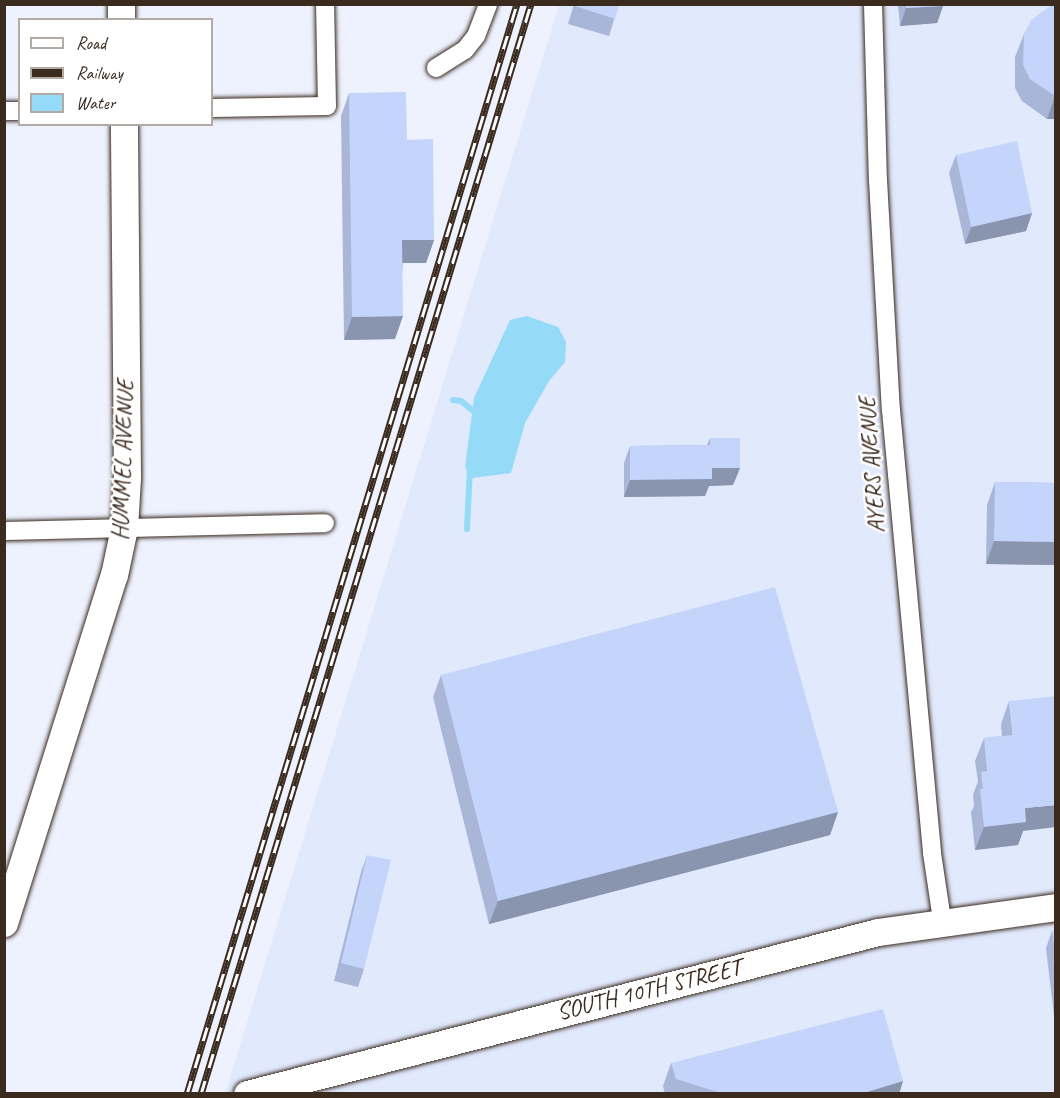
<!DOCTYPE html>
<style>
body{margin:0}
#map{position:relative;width:1060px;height:1098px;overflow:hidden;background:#edf2fe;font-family:Caveat,sans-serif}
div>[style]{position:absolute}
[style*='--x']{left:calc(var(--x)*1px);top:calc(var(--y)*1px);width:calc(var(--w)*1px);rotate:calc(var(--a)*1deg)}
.built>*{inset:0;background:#e1e9fd}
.water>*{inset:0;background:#95daf7}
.stream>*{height:6px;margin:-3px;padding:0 3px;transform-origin:3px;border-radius:3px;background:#95daf7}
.roads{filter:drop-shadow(0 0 2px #3b2a1e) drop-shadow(0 0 2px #3b2a1e)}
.street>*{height:18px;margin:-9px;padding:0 9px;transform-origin:9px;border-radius:9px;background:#fff}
.secondary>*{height:27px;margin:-13.5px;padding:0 13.5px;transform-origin:13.5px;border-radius:13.5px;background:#fff}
.rail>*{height:7px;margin-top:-3.5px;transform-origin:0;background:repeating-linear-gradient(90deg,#fff 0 14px,#3b2a1e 0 28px);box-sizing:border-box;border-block:2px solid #3b2a1e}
.wall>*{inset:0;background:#a9b6d7}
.shaded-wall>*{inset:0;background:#8994af}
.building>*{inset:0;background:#c4d4fa}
span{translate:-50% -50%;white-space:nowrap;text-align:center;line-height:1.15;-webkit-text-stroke:5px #fff;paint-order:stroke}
.street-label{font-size:24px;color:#3b2a1e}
.frame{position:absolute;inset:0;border:6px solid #3b2a1e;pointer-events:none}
.legend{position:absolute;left:18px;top:18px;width:195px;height:108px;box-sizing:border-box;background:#fff;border:2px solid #b1aaa5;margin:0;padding:8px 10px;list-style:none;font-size:18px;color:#3b2a1e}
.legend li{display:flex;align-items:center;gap:12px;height:30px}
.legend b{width:30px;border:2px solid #b1aaa5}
</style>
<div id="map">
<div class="built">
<i style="clip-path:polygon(559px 5px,1055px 5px,1055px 1093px,225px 1094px)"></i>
</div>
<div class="water">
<i style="clip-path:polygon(527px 316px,558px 327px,566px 342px,565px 362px,549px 381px,525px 423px,511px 473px,472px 478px,465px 467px,474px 398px,510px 320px)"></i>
</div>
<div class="stream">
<i style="--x:453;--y:400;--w:8;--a:7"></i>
<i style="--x:461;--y:401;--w:21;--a:39"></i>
<i style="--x:467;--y:529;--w:62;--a:-87.2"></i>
</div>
<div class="roads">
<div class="street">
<i style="--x:873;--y:4;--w:176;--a:88.4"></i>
<i style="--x:878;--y:180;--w:230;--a:86.8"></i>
<i style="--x:891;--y:410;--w:445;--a:84.7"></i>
<i style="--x:932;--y:853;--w:68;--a:81.5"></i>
<i style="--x:436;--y:68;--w:34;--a:-32"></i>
<i style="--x:465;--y:50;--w:18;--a:-52"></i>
<i style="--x:476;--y:36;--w:34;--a:-69"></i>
<i style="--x:212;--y:108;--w:115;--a:-1"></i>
<i style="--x:327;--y:106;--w:102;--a:-91.1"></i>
<i style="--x:4;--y:111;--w:16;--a:0"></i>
<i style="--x:4;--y:531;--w:321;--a:-1.4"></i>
</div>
<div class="secondary">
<i style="--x:121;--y:4;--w:16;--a:90"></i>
<i style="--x:4;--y:923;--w:365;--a:-72.5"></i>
<i style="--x:114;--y:575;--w:48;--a:-78"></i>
<i style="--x:124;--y:528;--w:51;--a:-86.6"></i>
<i style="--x:127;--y:477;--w:353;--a:-90.5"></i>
<i style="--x:247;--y:1094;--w:651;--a:-14.4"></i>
<i style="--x:878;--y:932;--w:180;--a:-8"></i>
</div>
</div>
<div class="rail">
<i style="--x:187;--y:1094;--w:1139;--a:-73.16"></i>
<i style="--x:201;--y:1094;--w:1139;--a:-73.16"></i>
</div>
<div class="wall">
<i style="clip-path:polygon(574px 4px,619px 4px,609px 36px,568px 24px)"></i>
<i style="clip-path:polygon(898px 4px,943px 4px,943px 6px,937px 23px,900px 26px)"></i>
<i style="clip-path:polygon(1056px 4px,1056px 119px,1047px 119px,1022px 101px,1015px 88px,1015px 57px,1024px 34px)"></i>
<i style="clip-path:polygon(349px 93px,407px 140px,434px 240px,426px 263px,403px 263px,395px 339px,344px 340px,341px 116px)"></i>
<i style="clip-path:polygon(956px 155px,1032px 213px,1026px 231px,965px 244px,949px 173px)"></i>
<i style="clip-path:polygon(710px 438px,740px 468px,733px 485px,709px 486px,705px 496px,624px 497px,624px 463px,630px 446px,707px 445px)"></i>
<i style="clip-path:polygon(995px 482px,1056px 483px,1056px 565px,986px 564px,987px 505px)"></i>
<i style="clip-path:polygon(441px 675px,838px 812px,830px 835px,489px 924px,433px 697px)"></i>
<i style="clip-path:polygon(1009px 701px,1023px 831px,1018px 845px,975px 850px,971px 812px,974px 806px,973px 795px,978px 781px,975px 761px,984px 738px,1002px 736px,1001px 724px)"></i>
<i style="clip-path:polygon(367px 855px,364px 969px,358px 987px,334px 981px,361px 872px)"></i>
<i style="clip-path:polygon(1056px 930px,1056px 1025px,1055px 1025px,1046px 948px,1052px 931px)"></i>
<i style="clip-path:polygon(671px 1063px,903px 1081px,899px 1094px,665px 1094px,663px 1086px)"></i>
</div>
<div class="shaded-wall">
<i style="clip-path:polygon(943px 6px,937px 23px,900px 26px,906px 8px)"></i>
<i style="clip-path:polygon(1055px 96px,1056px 119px,1047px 119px)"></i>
<i style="clip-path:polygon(1032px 213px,1026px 231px,965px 244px,971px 227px)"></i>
<i style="clip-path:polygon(402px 240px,434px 240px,426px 263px,394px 263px)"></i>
<i style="clip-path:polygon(403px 316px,395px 339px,344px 340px,352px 317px)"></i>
<i style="clip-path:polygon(712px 468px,740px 468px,733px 485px,709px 486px,705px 496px,624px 497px,630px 480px)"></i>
<i style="clip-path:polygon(994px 541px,1056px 542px,1056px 565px,986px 564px)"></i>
<i style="clip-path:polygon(1056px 805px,1056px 827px,1023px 831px,1018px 845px,975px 850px,984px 827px,1025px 808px)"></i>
<i style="clip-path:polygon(838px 812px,830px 835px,489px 924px,498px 901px)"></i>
<i style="clip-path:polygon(903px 1081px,899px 1094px,860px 1094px)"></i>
</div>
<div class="building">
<i style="clip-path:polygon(575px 4px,619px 4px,615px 19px,575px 6px)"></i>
<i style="clip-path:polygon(906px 4px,943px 4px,943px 6px,906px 8px)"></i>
<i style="clip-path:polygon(1053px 4px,1056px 4px,1055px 96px,1030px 79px,1023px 65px,1024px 34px,1031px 20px)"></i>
<i style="clip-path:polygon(406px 92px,407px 140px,433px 139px,434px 240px,402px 240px,403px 316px,352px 317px,349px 93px)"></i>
<i style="clip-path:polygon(1017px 141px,1032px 213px,971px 227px,956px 155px)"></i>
<i style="clip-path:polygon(710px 438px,740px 438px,740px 468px,712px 468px,712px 479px,630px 480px,630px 446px,710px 445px)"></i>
<i style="clip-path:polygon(995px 482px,1056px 483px,1056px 542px,994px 541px)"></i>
<i style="clip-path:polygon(775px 587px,838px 812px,498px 901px,441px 675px)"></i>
<i style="clip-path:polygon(1056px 696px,1056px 805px,1025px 808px,1026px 822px,984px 827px,980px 789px,983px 789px,981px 772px,987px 771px,984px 738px,1013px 735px,1009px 701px)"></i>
<i style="clip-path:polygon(367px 855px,391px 860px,364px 969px,341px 963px)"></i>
<i style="clip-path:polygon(1056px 930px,1056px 959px,1052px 931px)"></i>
<i style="clip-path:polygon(883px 1009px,903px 1081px,860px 1094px,724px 1094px,676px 1079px,671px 1063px)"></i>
</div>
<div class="street-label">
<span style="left:123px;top:460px;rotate:-88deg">HUMMEL AVENUE</span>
<span style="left:872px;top:465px;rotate:-94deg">AYERS AVENUE</span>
<span style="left:649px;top:990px;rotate:-14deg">SOUTH 10TH STREET</span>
</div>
<div class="frame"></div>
<ul class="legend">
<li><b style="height:8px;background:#fff"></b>Road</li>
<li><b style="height:8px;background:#3b2a1e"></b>Railway</li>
<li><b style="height:16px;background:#95daf7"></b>Water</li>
</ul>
</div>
